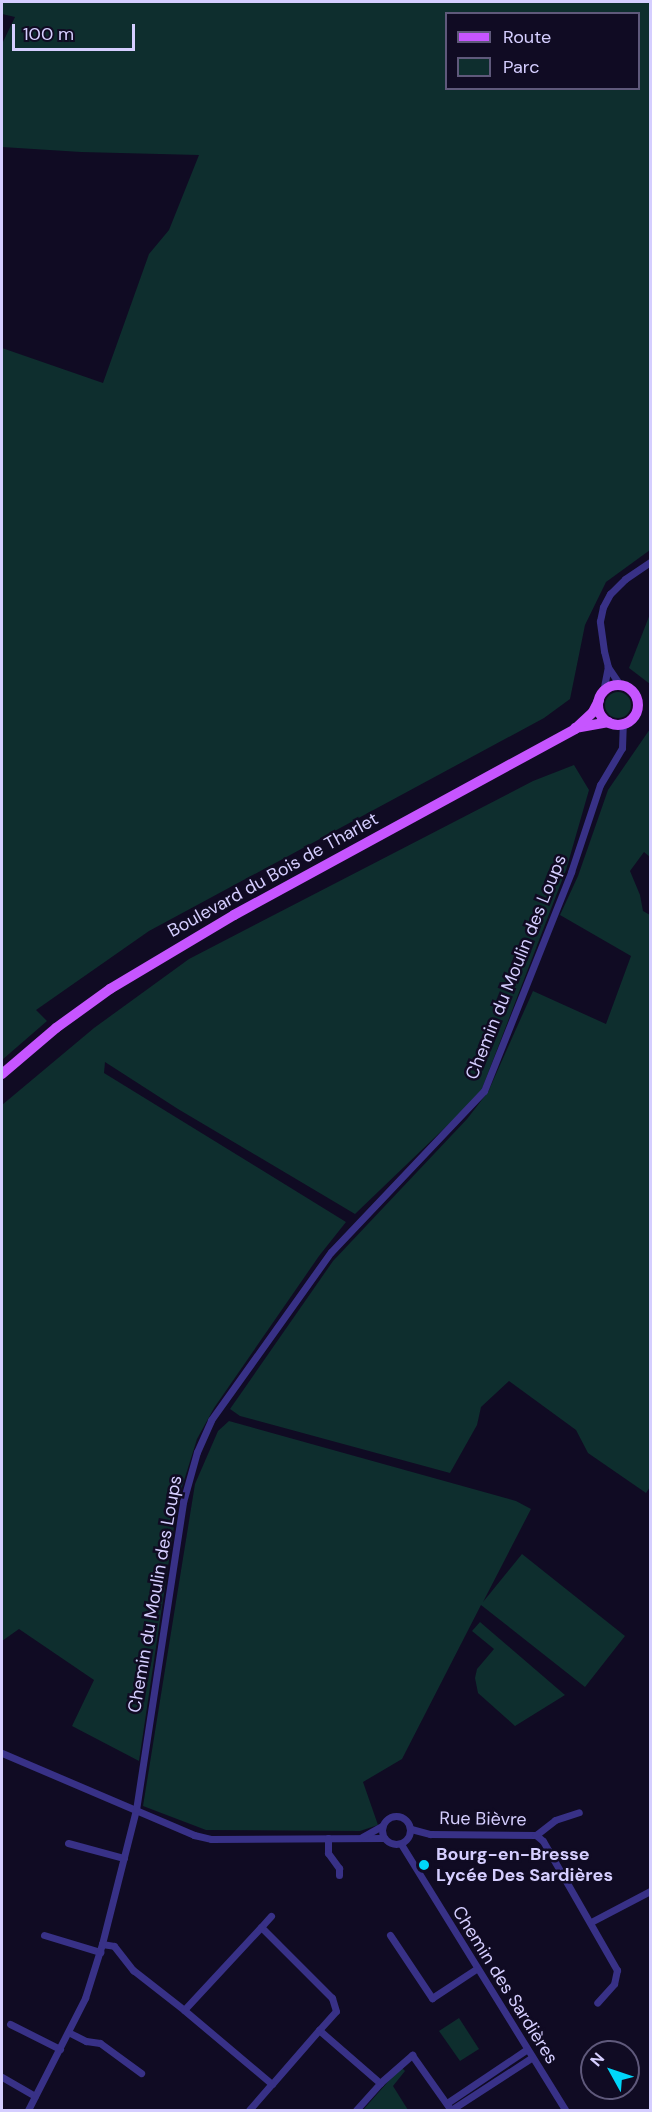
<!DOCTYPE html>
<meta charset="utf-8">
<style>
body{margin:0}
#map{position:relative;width:652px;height:2112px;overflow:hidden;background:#100b23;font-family:"DM Sans",sans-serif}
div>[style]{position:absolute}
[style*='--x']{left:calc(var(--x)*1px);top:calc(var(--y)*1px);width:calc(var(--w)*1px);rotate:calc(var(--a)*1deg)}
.green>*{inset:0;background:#0e2e2e}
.round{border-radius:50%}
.street>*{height:7px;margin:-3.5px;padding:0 3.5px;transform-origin:3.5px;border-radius:3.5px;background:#383187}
.street>.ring{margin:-3.5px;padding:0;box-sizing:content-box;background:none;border:7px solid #383187;border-radius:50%}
.primary>*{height:10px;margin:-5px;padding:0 5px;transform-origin:5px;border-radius:5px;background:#c655ff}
.primary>.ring{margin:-5px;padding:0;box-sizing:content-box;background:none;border:10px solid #c655ff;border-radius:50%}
.dots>*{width:16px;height:16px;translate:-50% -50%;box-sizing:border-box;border:3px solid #100b23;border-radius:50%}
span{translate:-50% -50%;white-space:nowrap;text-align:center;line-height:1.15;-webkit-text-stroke:5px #100b23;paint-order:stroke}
.street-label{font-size:18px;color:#d5ceff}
.poi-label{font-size:18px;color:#d5ceff;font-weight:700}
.left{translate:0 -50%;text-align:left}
.frame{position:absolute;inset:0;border:3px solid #d5ceff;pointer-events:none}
.legend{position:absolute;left:445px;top:12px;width:195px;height:78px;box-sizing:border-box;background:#100b23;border:2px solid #5f597b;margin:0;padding:8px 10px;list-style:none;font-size:18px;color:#d5ceff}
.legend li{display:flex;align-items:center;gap:12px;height:30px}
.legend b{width:30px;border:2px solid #5f597b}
.north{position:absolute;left:580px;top:2040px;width:60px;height:60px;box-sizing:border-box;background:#100b23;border:2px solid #5f597b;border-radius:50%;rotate:310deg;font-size:16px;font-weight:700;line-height:24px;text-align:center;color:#d5ceff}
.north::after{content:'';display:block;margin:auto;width:21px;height:27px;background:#00d6f9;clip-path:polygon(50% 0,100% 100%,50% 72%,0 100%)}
.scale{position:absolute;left:12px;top:24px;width:123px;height:27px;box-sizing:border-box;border:3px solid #d5ceff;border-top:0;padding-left:8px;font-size:18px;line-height:21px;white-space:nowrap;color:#d5ceff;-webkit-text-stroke:4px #100b23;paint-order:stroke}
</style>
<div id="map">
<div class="green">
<i style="clip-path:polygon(evenodd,2px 2px,650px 2px,650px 550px,606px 582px,585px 625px,570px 699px,544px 718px,149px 931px,36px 1010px,47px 1021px,2px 1060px,2px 348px,103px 383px,149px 254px,169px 230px,199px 155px,81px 152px,2px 147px,2px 44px,15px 17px,2px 14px,2px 2px,446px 14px,638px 14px,638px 88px,446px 88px,446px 14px)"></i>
<i style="clip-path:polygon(650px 614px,650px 684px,629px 668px)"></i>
<i class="round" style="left:605px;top:692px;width:26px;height:26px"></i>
<i style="clip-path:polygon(650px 729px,650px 857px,644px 852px,630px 871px,640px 895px,643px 911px,650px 915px,650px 1487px,646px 1493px,588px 1453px,576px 1430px,509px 1381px,481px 1407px,477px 1425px,450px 1473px,240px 1416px,230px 1409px,333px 1261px,467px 1119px,488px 1092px,533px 991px,606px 1024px,631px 956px,560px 915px,578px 876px,608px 790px)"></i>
<i style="clip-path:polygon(574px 765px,589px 790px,566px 870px,480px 1094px,355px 1214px,178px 1109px,105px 1062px,104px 1073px,346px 1222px,319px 1256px,214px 1408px,197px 1439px,178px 1500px,139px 1761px,72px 1726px,94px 1680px,19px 1629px,2px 1641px,2px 1105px,94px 1028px,189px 959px,533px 781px)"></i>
<i style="clip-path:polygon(229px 1421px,516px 1501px,531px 1509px,483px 1602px,522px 1554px,625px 1636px,585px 1687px,481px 1605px,402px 1759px,363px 1782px,378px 1825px,360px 1831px,206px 1830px,143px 1806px,195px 1484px,218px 1431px)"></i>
<i style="clip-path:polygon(480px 1622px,565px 1695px,515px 1726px,478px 1693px,475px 1678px,477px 1669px,494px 1649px,472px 1631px)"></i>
<i style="clip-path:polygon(459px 2018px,479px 2049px,460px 2061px,439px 2031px)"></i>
<i style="clip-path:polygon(401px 2067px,405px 2071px,393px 2086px,408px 2110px,363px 2110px)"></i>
</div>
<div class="street">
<i style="--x:620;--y:685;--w:22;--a:-124"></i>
<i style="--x:608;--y:667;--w:16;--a:-104"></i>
<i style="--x:604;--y:651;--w:30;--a:-98"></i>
<i style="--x:600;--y:621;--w:14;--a:-78"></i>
<i style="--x:603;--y:607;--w:15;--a:-62"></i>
<i style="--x:610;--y:594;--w:21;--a:-45"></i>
<i style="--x:625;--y:579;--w:30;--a:-34"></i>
<i style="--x:603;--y:692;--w:25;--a:-79"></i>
<i style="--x:2;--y:1753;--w:209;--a:23.1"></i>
<i style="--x:194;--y:1835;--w:17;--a:13"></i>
<i style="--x:211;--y:1839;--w:173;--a:-0.3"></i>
<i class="ring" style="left:382px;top:1816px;width:21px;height:21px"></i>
<i style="--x:411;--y:1829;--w:20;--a:15"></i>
<i style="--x:430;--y:1834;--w:106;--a:0.5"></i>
<i style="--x:536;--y:1835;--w:9;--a:41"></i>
<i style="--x:543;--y:1841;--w:149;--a:60.2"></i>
<i style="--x:617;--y:1970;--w:14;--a:102"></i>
<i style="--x:614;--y:1984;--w:25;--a:132"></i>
<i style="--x:536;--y:1835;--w:24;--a:-38"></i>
<i style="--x:555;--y:1820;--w:25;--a:-18"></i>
<i style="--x:362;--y:1837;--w:23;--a:-29"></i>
<i style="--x:328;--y:1838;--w:15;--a:90"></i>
<i style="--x:328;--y:1853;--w:19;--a:54"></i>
<i style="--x:339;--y:1868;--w:7;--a:90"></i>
<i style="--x:68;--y:1843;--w:58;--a:15"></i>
<i style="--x:401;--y:1844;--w:312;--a:58.3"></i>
<i style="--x:591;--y:1922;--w:67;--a:-27.7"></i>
<i style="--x:261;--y:1927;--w:15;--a:-48"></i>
<i style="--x:44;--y:1935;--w:59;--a:16.9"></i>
<i style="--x:390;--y:1935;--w:76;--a:56.3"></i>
<i style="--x:432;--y:1998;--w:53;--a:-33.4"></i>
<i style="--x:102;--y:1944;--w:12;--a:9"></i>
<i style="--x:114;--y:1946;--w:31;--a:52"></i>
<i style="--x:133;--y:1970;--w:65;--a:38.1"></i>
<i style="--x:10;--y:2024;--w:56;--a:26.6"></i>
<i style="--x:319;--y:2030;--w:81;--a:41"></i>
<i style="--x:70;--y:2033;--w:18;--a:27"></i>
<i style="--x:86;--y:2041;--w:14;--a:8"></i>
<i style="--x:100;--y:2043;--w:51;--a:36.2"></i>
<i style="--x:2;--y:2077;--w:38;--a:30"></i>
<i style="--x:447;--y:2103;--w:95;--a:-33.9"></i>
<i style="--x:28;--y:2110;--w:126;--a:-63"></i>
<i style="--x:85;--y:1998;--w:57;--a:-72.5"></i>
<i style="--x:102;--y:1944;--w:138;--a:-75.8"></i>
<i style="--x:136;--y:1810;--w:312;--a:-81.3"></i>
<i style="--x:183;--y:1502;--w:52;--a:-74.4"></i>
<i style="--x:197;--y:1452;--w:35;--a:-66"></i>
<i style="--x:211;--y:1420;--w:206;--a:-54.5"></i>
<i style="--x:331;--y:1252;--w:222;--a:-46.5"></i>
<i style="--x:484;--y:1091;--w:236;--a:-68.3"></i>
<i style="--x:571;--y:872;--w:92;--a:-71.6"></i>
<i style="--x:600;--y:785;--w:43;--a:-59.3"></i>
<i style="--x:622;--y:748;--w:23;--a:-88"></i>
<i style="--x:249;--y:2110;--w:35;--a:-49"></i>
<i style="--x:272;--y:2084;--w:72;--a:-49"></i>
<i style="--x:319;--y:2030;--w:25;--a:-48"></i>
<i style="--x:336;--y:2011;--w:14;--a:-107"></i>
<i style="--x:332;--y:1998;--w:100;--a:-135"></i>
<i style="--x:261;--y:1927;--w:113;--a:132.9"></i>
<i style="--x:184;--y:2010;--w:115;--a:40.1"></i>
<i style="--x:356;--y:2110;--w:36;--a:-48"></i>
<i style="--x:380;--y:2083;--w:43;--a:-41.2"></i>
<i style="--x:412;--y:2055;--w:67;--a:54.7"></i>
<i style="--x:451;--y:2110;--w:95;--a:-33"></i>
</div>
<div class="primary">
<i class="ring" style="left:598px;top:685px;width:30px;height:30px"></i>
<i style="--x:575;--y:728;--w:34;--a:-10"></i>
<i style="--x:2;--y:1074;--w:71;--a:-40.4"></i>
<i style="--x:56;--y:1028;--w:67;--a:-35.8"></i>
<i style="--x:110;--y:989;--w:144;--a:-30.8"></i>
<i style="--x:234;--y:915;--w:388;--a:-28.6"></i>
<i style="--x:575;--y:729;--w:25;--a:-43"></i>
<i style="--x:593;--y:712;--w:13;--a:-63"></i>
</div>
<div class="dots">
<i style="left:424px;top:1865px;background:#00d6f9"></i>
</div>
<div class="street-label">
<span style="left:273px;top:875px;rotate:-29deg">Boulevard du Bois de Tharlet</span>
<span style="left:516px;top:967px;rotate:-68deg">Chemin du Moulin des Loups</span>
<span style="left:155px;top:1594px;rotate:-80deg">Chemin du Moulin des Loups</span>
<span style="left:483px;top:1819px;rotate:1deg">Rue Bièvre</span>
<span style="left:505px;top:1985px;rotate:58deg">Chemin des Sardières</span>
</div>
<div class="poi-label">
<span class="left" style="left:436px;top:1865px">Bourg-en-Bresse<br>Lycée Des Sardières</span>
</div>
<div class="frame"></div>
<ul class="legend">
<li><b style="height:8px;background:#c655ff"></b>Route</li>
<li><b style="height:16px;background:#0e2e2e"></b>Parc</li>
</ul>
<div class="north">N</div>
<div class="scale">100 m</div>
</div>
